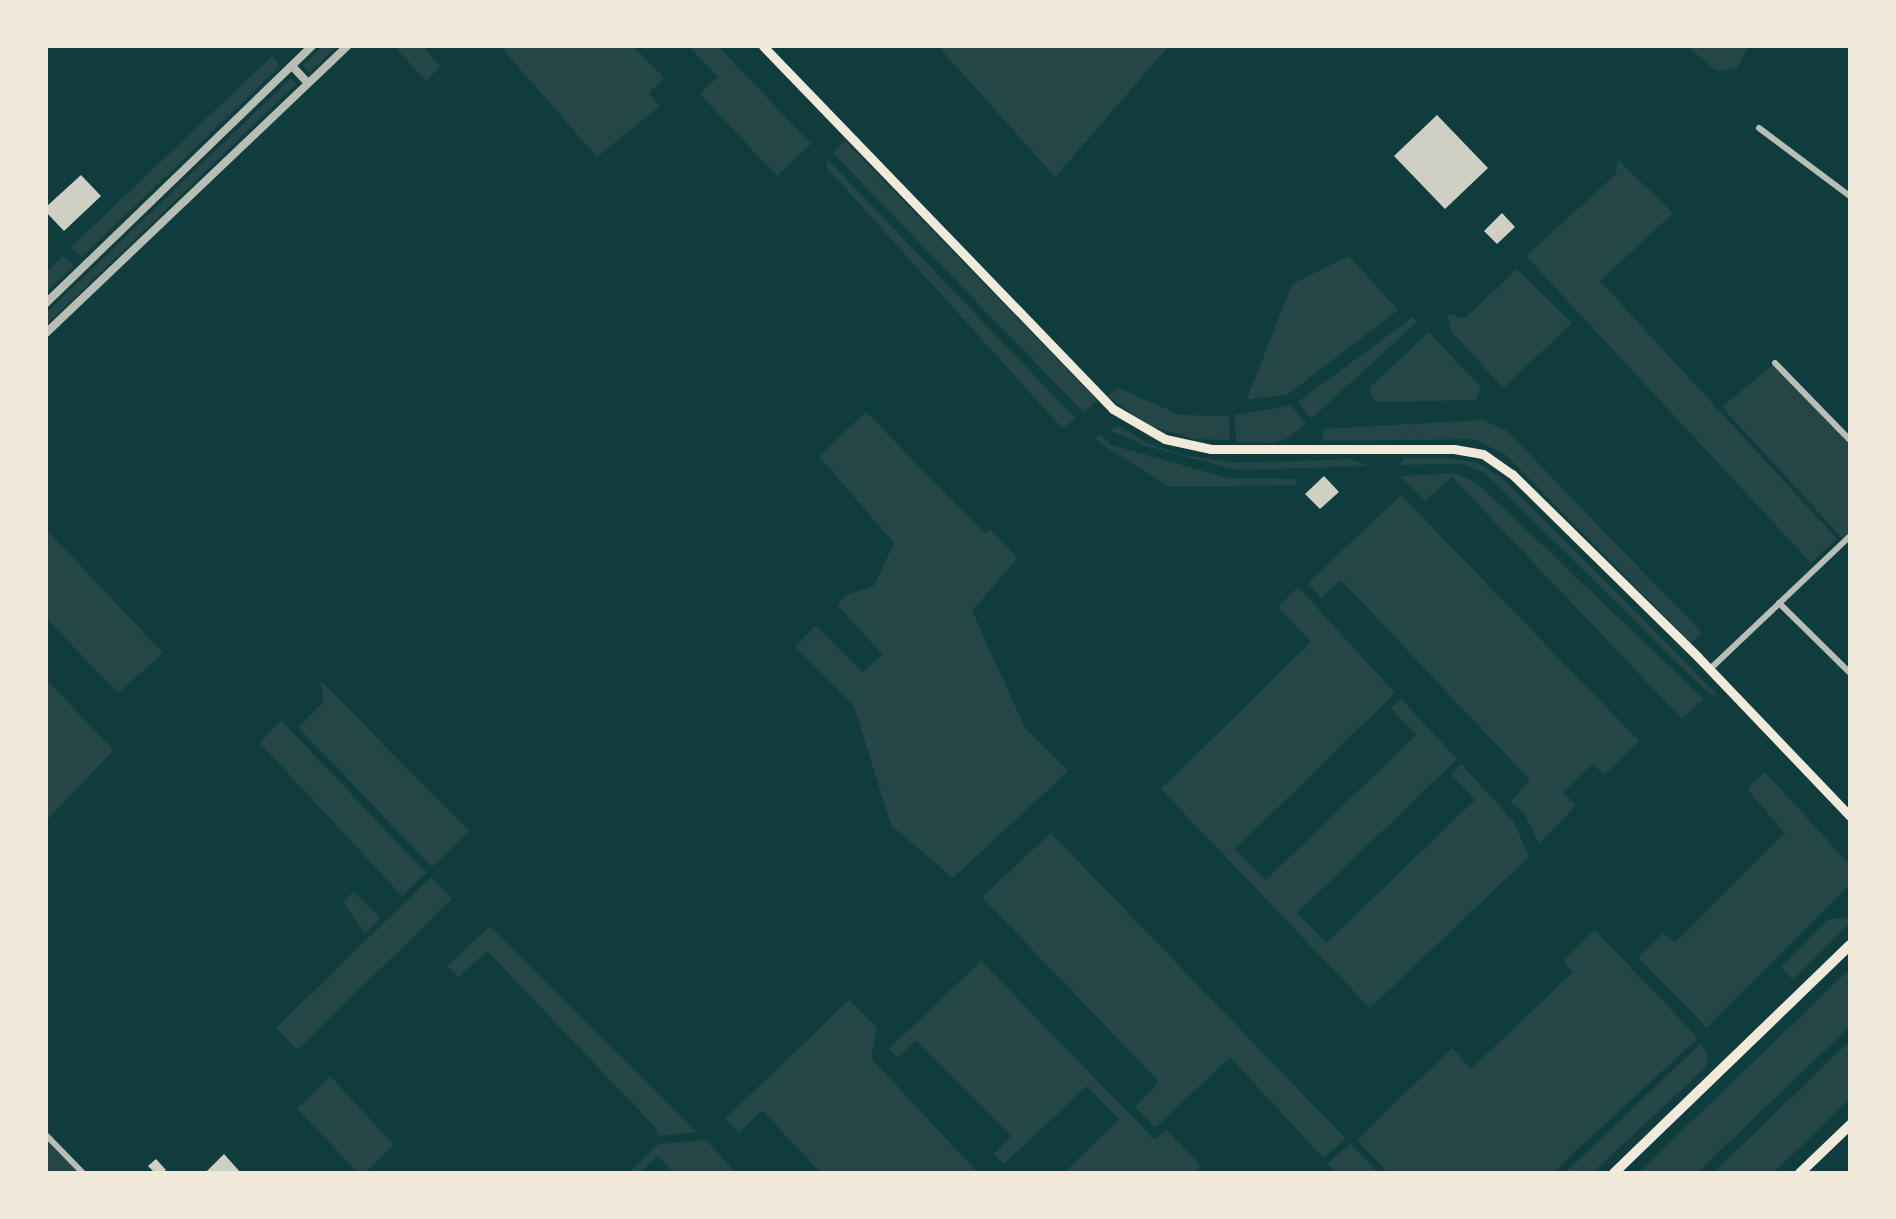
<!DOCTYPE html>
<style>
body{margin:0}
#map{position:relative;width:1896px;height:1219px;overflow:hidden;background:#0f3d3e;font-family:"Nunito Sans",sans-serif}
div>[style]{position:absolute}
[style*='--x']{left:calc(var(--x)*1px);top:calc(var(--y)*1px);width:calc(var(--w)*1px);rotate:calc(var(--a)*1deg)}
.green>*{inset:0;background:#244646}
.building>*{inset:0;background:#cfcfc3}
.minor>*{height:6px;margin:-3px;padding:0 3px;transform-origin:3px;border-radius:3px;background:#b8beb3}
.tertiary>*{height:8px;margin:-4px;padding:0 4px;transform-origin:4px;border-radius:4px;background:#b8beb3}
.secondary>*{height:9px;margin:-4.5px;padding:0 4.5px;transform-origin:4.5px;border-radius:4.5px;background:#f1e9da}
.primary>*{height:10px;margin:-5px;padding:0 5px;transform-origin:5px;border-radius:5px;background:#f1e9da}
span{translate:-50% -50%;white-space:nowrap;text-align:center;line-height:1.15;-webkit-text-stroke:6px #f1e9da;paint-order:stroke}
.frame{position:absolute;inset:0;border:48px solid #f1e9da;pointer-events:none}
</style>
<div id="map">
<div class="green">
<i style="clip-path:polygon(323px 46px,336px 46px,309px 73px,303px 65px)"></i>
<i style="clip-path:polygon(394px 46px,424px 46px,440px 67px,426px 81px)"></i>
<i style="clip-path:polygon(500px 46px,633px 46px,664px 78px,649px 93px,660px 106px,597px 157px)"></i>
<i style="clip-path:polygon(689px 46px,718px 46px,811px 144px,777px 176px,700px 94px,718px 77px)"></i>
<i style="clip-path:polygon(938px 46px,1169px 46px,1055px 177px)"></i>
<i style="clip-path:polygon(1687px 46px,1749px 46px,1737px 68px,1717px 71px)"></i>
<i style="clip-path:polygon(272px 56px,280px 66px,82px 257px,71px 247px)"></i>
<i style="clip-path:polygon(291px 78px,296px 84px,46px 325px,46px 313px)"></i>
<i style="clip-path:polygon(845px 141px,1097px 400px,1084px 413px,833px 153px)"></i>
<i style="clip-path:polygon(827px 159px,1076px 419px,1062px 428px,826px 167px)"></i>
<i style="clip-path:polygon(1618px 160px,1673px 213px,1600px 281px,1837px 539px,1811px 563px,1526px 256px,1615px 175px)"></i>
<i style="clip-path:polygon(63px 256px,74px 266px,46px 292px,46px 273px)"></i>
<i style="clip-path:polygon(1349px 256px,1398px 310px,1287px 395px,1247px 399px,1292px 284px)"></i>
<i style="clip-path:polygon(1517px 269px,1572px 323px,1503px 388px,1452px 332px,1447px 314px,1465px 318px)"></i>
<i style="clip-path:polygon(1413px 317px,1417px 322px,1311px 419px,1298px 402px)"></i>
<i style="clip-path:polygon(1429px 332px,1481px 388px,1476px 400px,1375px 402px,1369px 388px)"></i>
<i style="clip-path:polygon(1775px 363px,1850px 440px,1850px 536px,1845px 541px,1722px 407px)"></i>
<i style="clip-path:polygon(1119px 388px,1180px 415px,1229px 416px,1230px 440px,1195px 439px,1150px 426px,1107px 396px)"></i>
<i style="clip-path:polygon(1291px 405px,1306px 424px,1288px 438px,1274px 443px,1236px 442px,1235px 415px)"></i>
<i style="clip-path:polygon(866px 412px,984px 533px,991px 530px,1018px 558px,972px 611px,1025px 728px,1068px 771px,953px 878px,891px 825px,854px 706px,795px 646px,816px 625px,862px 672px,883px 655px,837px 605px,848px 594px,874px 586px,894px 543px,819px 456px)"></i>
<i style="clip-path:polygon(1483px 420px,1507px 431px,1702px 633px,1691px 643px,1506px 455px,1474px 439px,1323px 441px,1323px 429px)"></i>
<i style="clip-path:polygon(1119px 426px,1147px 443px,1184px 455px,1237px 463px,1351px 459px,1369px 466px,1238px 470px,1146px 446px,1109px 430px)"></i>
<i style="clip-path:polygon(1101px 435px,1111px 445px,1228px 478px,1296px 479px,1296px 485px,1170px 487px,1107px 448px,1095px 438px)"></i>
<i style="clip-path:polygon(1404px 458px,1449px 458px,1478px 463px,1501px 477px,1719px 696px,1709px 694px,1485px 473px,1462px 464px,1399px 465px)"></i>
<i style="clip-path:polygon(1456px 473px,1478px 484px,1704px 699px,1682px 719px,1452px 477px,1425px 501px,1400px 476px)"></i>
<i style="clip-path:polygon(1401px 495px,1639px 741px,1604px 775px,1593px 764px,1563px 792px,1576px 805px,1539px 844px,1525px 814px,1510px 802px,1530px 780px,1341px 580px,1321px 598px,1308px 583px)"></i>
<i style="clip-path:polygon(46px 529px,163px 653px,118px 693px,46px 618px)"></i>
<i style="clip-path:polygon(1298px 587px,1395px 693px,1235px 849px,1266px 880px,1416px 735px,1391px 708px,1401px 699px,1457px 759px,1297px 913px,1326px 943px,1475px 800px,1451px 774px,1461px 764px,1514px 822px,1529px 857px,1370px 1008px,1161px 789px,1311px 642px,1278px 607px)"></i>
<i style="clip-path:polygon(46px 680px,114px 750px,46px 821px)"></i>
<i style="clip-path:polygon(320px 680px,469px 831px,432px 867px,298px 727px,324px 701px)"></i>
<i style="clip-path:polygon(281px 720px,426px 873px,402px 896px,260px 743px)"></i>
<i style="clip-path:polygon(1765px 772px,1850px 865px,1850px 884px,1707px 1028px,1638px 957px,1663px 933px,1675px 942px,1785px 833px,1747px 789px)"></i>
<i style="clip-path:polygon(1051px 833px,1346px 1139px,1323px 1158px,1230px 1057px,1155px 1128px,1135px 1107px,1159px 1082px,982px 897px)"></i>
<i style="clip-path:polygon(431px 877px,452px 899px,297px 1050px,276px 1028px)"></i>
<i style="clip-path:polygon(354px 891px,380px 918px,365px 934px,343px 902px)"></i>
<i style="clip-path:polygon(1847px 917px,1850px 923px,1793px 980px,1781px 967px,1827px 920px)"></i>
<i style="clip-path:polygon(490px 926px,697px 1132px,658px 1136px,656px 1128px,487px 951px,459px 977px,447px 966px)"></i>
<i style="clip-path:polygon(1595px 930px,1698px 1038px,1552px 1173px,1388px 1173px,1357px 1140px,1452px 1048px,1471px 1069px,1573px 972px,1563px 960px)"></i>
<i style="clip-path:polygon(981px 961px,1155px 1140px,1166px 1130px,1201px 1166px,1193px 1173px,1064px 1173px,1119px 1119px,1087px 1086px,1004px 1164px,994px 1154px,1011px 1136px,916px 1041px,898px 1057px,889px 1049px)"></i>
<i style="clip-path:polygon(1850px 969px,1850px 1026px,1697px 1173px,1638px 1173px)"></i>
<i style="clip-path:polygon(849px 1000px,877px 1028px,871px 1058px,978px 1173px,821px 1173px,762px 1110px,739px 1133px,725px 1119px)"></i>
<i style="clip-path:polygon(1850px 1041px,1850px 1099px,1773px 1173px,1713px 1173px)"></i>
<i style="clip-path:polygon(1701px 1043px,1708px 1055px,1706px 1067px,1592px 1173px,1565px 1173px)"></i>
<i style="clip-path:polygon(330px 1076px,394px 1145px,365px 1173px,359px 1173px,297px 1109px)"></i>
<i style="clip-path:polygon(46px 1134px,84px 1173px,46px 1173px)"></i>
<i style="clip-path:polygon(706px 1140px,736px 1173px,674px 1173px,658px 1156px,639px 1173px,628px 1173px,659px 1144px)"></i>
<i style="clip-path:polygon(1351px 1144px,1378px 1173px,1337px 1173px,1327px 1163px)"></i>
</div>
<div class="building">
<i style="clip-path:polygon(1437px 115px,1488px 168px,1445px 209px,1394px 156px)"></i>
<i style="clip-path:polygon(81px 175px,101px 196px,64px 231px,46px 212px,46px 207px)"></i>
<i style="clip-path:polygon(1502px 213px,1515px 227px,1497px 244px,1484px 231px)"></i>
<i style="clip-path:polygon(1324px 476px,1339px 492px,1320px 509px,1305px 494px)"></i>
<i style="clip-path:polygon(224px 1154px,241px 1173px,205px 1173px)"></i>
<i style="clip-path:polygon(156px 1159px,166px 1170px,162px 1173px,155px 1173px,148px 1166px)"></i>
</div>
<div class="minor">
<i style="--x:1759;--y:128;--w:114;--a:36.8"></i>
<i style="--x:1775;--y:363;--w:107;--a:45.8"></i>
<i style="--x:1779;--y:603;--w:100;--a:44.6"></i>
<i style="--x:1710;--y:669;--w:193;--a:-43.5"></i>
<i style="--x:46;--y:1135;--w:53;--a:45.8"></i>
</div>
<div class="tertiary">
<i style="--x:292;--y:66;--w:23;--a:47"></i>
<i style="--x:46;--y:303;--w:370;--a:-44"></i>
<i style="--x:46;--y:333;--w:416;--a:-43.6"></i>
</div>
<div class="secondary">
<i style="--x:763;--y:46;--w:504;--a:46.04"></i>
<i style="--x:1113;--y:409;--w:60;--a:30"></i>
<i style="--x:1165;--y:439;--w:47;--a:12.3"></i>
<i style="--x:1211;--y:449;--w:243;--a:0"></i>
<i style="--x:1454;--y:449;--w:29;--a:10"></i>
<i style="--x:1483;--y:454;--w:35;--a:35"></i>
<i style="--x:1512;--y:474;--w:261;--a:44.5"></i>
<i style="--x:1698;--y:657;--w:220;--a:46.3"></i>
</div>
<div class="primary">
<i style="--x:1614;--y:1173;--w:328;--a:-44"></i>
<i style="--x:1800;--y:1173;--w:69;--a:-43.8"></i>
</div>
<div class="frame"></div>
</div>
